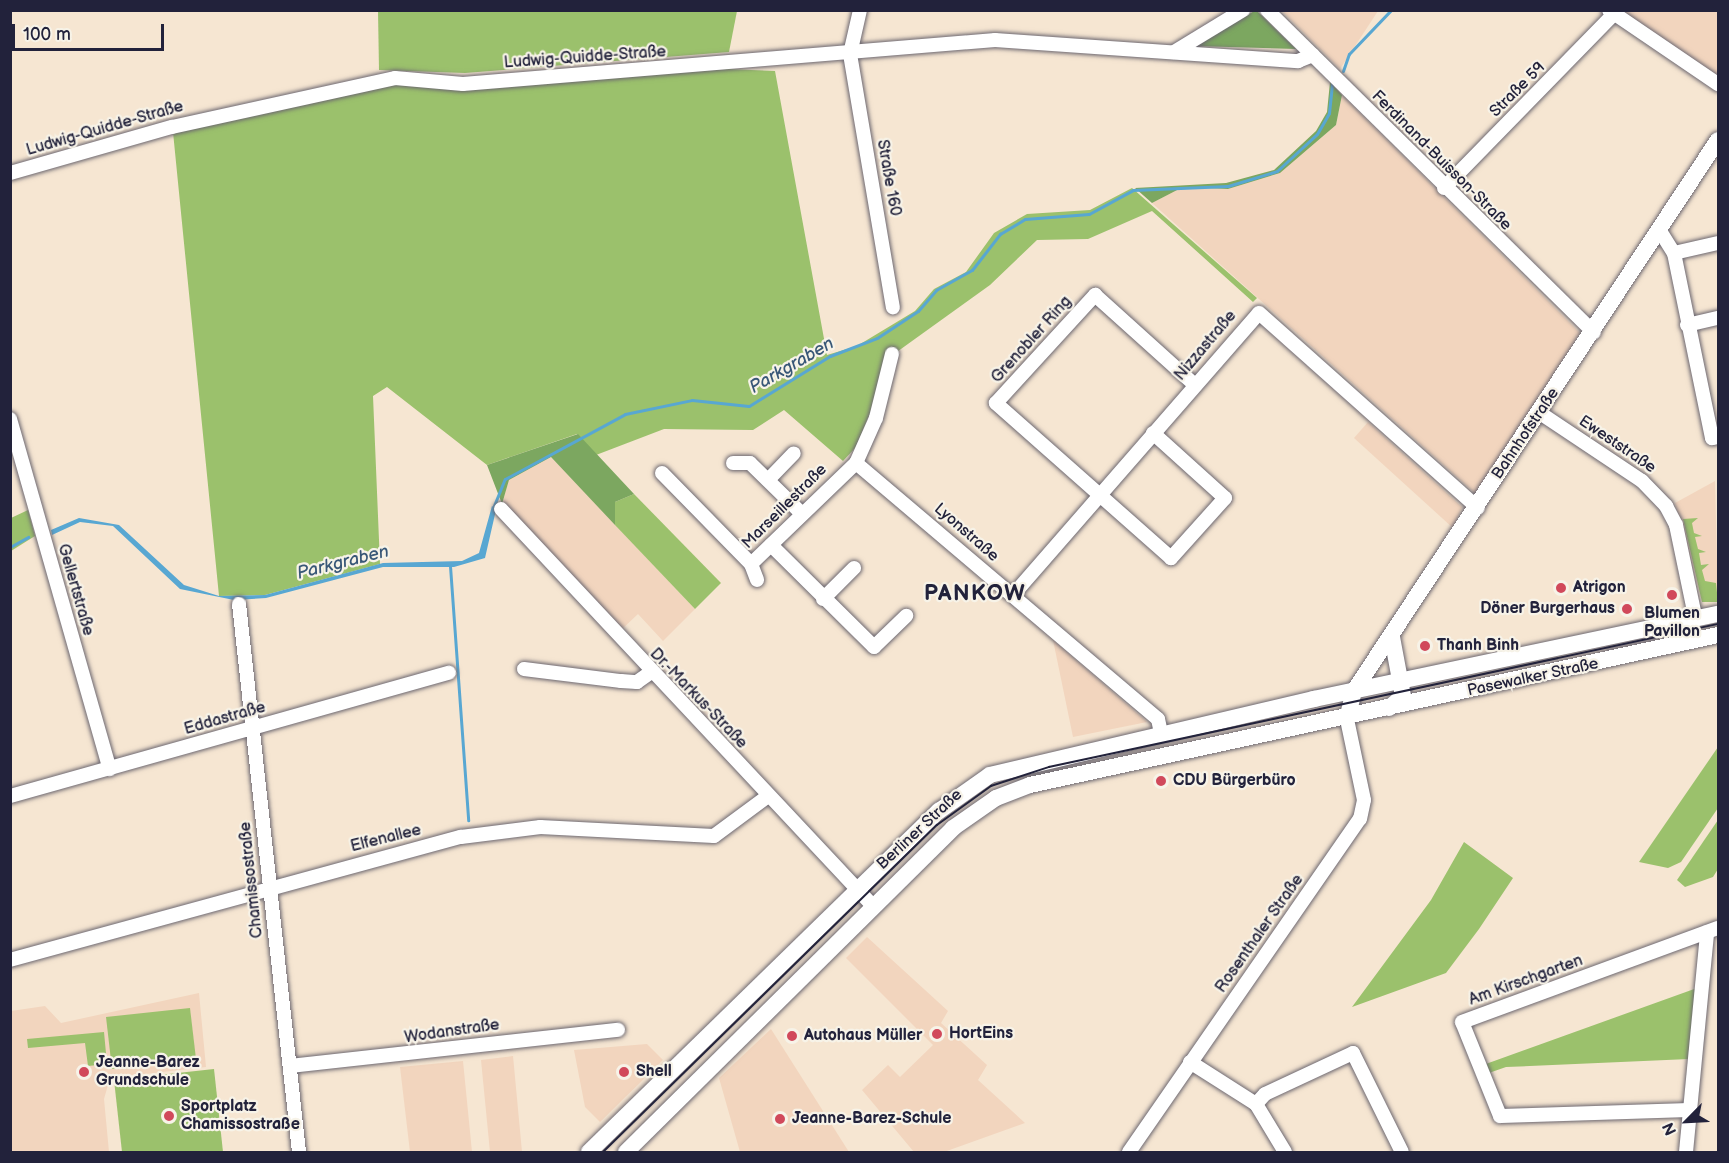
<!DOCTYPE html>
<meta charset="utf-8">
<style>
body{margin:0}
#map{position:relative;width:1729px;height:1163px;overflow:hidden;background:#f6e6d2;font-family:"Balsamiq Sans",sans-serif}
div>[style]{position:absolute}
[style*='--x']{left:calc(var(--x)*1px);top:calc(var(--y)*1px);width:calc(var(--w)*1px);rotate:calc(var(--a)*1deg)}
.built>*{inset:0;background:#f2d5be}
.industrial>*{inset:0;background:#cfc1ba}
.green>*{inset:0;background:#9bc16c}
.forest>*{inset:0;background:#7ca760}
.water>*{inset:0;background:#58a7d2}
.stream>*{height:3px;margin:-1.5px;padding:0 1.5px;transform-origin:1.5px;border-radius:1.5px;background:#58a7d2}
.roads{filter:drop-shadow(0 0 2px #6c6770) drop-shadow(0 0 2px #6c6770)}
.minor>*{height:14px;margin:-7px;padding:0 7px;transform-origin:7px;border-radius:7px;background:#fff}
.major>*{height:16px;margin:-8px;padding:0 8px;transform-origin:8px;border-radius:8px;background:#fff}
.tram>*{height:1.5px;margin:-0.75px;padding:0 0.75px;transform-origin:0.75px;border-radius:0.75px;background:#22223b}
.dots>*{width:16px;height:16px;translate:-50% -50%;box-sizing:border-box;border:3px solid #f7f3e8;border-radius:50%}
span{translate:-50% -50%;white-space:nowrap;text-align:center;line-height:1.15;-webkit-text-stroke:4.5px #f7f3e8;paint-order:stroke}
.street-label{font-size:16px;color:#22223b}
.poi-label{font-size:16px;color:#22223b;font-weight:700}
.left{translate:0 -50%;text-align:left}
.right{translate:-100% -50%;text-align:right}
.water-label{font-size:18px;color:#385777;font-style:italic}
.district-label{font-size:22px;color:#22223b;font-weight:700;letter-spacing:1.5px}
.frame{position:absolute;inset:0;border:12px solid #22223b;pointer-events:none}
.north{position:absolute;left:1657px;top:1091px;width:60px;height:60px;-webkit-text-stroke:4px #f7f3e8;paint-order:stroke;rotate:246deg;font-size:16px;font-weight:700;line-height:24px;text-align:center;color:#22223b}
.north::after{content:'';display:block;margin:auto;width:21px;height:27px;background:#22223b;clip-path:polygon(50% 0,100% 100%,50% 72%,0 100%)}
.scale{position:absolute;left:12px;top:24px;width:152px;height:27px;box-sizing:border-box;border:3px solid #22223b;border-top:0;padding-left:8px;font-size:18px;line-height:21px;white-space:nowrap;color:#22223b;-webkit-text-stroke:4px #f7f3e8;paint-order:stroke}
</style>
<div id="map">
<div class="built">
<i style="clip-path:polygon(1282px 11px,1378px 11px,1340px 69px)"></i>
<i style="clip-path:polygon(1621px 11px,1718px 11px,1718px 78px)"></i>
<i style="clip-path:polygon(1342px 95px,1580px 333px,1476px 494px,1152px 203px,1183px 187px,1228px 189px,1280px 173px,1336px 125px)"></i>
<i style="clip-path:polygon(1368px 422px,1462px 507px,1453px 528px,1354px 438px)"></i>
<i style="clip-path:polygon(551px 457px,695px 609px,663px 641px,638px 614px,620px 631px,502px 504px,509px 480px)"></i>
<i style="clip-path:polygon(1715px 481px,1718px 602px,1702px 602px,1675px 503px)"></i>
<i style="clip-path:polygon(1053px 640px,1147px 722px,1073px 737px)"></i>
<i style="clip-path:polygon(867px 937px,948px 1011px,941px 1023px,987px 1065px,978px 1080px,1025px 1123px,944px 1152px,914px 1152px,862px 1090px,888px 1065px,900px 1077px,933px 1045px,846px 958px)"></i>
<i style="clip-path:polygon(199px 993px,206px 1067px,110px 1078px,104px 1099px,109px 1152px,11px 1152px,11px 1011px,45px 1006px,61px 1023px)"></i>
<i style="clip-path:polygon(771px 1029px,849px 1152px,740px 1152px,719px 1078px)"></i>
<i style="clip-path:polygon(647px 1044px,663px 1060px,600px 1122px,585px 1107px,574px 1050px)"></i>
<i style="clip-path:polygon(513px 1056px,522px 1152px,490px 1152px,481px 1060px)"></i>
<i style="clip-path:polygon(463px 1061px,472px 1152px,410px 1152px,400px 1067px)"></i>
</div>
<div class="industrial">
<i style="clip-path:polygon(1693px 625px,1695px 635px,1608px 655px,1605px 643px)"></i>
</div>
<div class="green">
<i style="clip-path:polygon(378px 11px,378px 10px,737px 11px,729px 52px,465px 73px,379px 70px)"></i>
<i style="clip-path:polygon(726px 69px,775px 71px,827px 355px,857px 346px,915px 311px,934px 289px,966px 272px,994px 233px,1027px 214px,1090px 210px,1132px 188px,1257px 298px,1253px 302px,1152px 211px,1088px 239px,1037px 240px,990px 285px,894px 354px,856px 447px,843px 461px,784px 410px,753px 430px,664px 429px,596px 455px,577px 434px,487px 465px,387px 387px,373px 396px,380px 564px,265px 595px,219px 596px,173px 132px,388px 83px,463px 89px)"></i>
<i style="clip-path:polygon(634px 494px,721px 583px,695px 609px,615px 525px,615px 502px)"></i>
<i style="clip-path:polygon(28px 510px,35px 536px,11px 551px,11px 518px)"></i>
<i style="clip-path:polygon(1698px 518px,1692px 523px,1694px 533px,1702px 536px,1695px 537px,1698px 549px,1706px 552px,1699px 553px,1701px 565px,1709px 564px,1702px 570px,1705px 581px,1716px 583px,1718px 602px,1702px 602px,1683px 519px)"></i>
<i style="clip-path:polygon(1718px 747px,1718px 808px,1681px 862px,1668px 868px,1639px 862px)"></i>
<i style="clip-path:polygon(1718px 820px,1718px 869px,1713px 877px,1685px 887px,1677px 880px)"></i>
<i style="clip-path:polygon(1464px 842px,1513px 878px,1479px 929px,1446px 973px,1352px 1007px,1431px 900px)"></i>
<i style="clip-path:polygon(1697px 988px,1689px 1059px,1506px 1067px,1486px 1074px,1483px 1065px)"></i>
<i style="clip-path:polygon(190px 1008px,196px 1059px,112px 1069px,106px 1017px)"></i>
<i style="clip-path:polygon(104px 1032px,107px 1064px,88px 1066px,85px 1043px,28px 1048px,27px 1039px)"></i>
<i style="clip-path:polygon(214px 1069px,223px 1152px,122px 1152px,114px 1080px)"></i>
</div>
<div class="forest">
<i style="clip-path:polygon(1256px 10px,1296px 49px,1194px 46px)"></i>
<i style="clip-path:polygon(1330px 82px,1342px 95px,1336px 125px,1280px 173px,1228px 189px,1183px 187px,1152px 203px,1135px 188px,1226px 183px,1274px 170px,1316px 131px,1327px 112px)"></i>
<i style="clip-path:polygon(578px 434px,634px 494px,615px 502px,615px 525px,551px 457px,509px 480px,502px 504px,487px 465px)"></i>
</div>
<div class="water">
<i style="clip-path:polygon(492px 506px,496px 510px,485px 558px,454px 567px,383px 567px,266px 598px,234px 600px,180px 589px,113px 526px,80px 522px,52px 535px,51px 530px,79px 518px,119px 525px,184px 585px,219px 596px,265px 595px,383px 563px,462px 561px,479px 553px)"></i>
</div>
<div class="stream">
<i style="--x:1343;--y:71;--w:18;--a:-71"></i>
<i style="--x:1349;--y:54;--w:61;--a:-46.3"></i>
<i style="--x:493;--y:508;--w:31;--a:-68"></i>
<i style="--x:505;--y:479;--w:136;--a:-28.4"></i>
<i style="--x:625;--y:414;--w:68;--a:-11.8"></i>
<i style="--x:692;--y:400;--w:57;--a:6"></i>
<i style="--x:749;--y:406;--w:95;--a:-31.7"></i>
<i style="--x:830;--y:356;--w:50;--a:-21"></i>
<i style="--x:877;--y:338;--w:49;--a:-33.4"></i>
<i style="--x:918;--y:311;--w:28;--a:-49"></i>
<i style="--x:936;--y:290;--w:41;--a:-29.1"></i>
<i style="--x:972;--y:270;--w:46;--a:-52.1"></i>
<i style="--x:1000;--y:234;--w:29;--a:-31"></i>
<i style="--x:1025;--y:219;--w:64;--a:-4.5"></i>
<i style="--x:1089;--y:214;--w:50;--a:-28.6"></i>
<i style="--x:1133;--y:190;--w:95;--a:-2.4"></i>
<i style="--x:1228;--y:186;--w:51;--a:-17"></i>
<i style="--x:1277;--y:171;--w:54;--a:-42.8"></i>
<i style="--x:1317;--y:134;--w:24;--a:-60"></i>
<i style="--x:1329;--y:113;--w:30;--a:-84"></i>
<i style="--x:10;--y:547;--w:21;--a:-29"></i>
<i style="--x:450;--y:566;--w:255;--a:85.9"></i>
</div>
<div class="roads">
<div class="minor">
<i style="--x:860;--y:10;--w:45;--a:102.8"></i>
<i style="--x:850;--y:54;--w:257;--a:80.4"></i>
<i style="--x:1267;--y:10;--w:459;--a:44.6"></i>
<i style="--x:1609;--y:10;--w:132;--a:34.2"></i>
<i style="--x:1174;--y:52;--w:81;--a:-31.3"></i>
<i style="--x:10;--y:173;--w:168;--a:-15.9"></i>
<i style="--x:172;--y:127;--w:228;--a:-12.4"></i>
<i style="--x:395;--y:78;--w:68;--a:5"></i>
<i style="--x:463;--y:84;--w:534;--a:-4.73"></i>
<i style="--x:995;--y:40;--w:304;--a:4"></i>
<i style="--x:1298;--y:61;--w:16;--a:-22"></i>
<i style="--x:1444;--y:188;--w:243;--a:-45.7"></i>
<i style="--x:1660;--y:231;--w:26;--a:58"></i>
<i style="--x:1674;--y:253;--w:189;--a:78.4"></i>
<i style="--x:1712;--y:438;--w:6;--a:-9"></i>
<i style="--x:1674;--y:253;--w:45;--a:-12.8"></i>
<i style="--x:1687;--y:325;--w:32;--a:-13"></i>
<i style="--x:1540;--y:413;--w:123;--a:33.7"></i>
<i style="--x:1642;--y:481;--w:35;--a:46"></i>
<i style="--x:1666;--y:506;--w:21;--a:62"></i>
<i style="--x:1676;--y:525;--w:93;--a:78.2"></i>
<i style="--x:10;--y:419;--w:364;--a:74.1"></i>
<i style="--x:1153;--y:433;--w:97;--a:42.1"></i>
<i style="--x:1225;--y:498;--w:81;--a:132"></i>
<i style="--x:1171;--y:558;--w:234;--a:-138.5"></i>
<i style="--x:996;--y:403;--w:147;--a:-47.5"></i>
<i style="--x:1095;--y:295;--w:135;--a:42"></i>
<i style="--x:733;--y:463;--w:17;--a:0"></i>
<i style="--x:750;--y:463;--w:73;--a:44.4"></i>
<i style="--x:856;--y:463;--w:396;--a:40.3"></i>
<i style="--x:1158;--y:719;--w:14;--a:78"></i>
<i style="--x:856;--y:463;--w:49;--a:-66"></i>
<i style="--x:876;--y:418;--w:66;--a:-76"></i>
<i style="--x:662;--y:473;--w:127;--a:45.6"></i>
<i style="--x:751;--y:564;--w:17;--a:69"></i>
<i style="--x:768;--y:480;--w:37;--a:-46"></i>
<i style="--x:501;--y:509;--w:545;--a:46.86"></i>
<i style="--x:771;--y:545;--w:145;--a:44.7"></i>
<i style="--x:874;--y:647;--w:45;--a:-44.1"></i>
<i style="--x:751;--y:564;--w:146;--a:-43.9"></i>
<i style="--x:1013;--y:595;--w:374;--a:-48.9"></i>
<i style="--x:1259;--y:313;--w:293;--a:41.7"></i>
<i style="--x:823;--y:599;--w:44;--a:-45"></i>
<i style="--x:239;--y:604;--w:551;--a:83.75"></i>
<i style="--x:524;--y:669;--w:98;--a:7.1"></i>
<i style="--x:621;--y:681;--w:16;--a:4"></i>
<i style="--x:637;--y:682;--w:16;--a:-35"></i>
<i style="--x:10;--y:796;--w:456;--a:-15.7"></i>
<i style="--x:10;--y:960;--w:467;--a:-15.3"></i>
<i style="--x:461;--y:837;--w:80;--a:-7.2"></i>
<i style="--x:540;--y:827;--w:174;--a:3"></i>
<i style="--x:714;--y:836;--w:67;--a:-36.5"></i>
<i style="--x:1190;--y:1062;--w:78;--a:32.5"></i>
<i style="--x:1256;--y:1104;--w:56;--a:58.9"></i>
<i style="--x:290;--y:1066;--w:330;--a:-6.3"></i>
<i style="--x:1256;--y:1104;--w:13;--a:-48"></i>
<i style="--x:1265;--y:1094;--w:97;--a:-25"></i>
<i style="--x:1353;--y:1053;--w:110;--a:63.7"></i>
<i style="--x:1690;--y:1110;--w:190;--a:178.2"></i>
<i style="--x:1500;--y:1116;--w:101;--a:-112"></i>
<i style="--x:1462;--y:1022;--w:273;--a:-20.2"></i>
<i style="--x:1129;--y:1152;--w:405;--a:-55.3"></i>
<i style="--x:1360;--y:819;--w:19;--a:-78"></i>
<i style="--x:1364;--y:800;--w:83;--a:-101.9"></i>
<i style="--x:1686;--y:1152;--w:221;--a:-84.5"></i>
</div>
<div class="major">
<i style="--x:1389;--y:708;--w:18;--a:-41"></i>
<i style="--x:1403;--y:696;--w:60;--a:-100.6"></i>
<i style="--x:1347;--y:719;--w:29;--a:-76"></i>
<i style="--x:1354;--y:691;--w:660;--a:-56.55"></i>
<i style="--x:589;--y:1152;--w:489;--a:-44.3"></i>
<i style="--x:939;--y:811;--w:62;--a:-35.2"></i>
<i style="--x:990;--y:775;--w:333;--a:-13.2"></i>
<i style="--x:1314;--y:699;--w:413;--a:-11.9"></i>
<i style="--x:626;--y:1152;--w:460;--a:-44.7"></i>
<i style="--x:953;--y:828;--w:52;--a:-34.9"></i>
<i style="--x:996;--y:798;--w:36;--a:-21"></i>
<i style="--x:1030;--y:785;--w:704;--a:-12.3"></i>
</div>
</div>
<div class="tram">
<i style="--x:603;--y:1152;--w:467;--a:-44.4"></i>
<i style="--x:937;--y:825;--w:67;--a:-35.8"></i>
<i style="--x:991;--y:786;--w:61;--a:-18.1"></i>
<i style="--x:1049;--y:767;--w:684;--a:-12.07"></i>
</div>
<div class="dots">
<i style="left:1561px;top:588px;background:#d1495b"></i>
<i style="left:1672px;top:595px;background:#d1495b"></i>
<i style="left:1627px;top:609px;background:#d1495b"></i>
<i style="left:1425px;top:646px;background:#d1495b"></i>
<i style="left:1161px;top:781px;background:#d1495b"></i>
<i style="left:937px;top:1034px;background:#d1495b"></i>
<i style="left:792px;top:1036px;background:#d1495b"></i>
<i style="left:84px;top:1072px;background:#d1495b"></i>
<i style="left:624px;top:1072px;background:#d1495b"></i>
<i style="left:169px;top:1116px;background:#d1495b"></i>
<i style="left:780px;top:1119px;background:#d1495b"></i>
</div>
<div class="street-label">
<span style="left:585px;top:58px;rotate:-4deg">Ludwig-Quidde-Straße</span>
<span style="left:1518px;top:90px;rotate:-45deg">Straße 59</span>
<span style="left:105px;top:129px;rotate:-16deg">Ludwig-Quidde-Straße</span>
<span style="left:1441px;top:161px;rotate:45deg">Ferdinand-Buisson-Straße</span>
<span style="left:888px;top:178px;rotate:80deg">Straße 160</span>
<span style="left:1032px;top:340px;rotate:-48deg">Grenobler Ring</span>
<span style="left:1206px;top:346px;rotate:-50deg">Nizzastraße</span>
<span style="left:1526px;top:434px;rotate:-56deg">Bahnhofstraße</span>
<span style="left:1617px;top:445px;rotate:34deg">Eweststraße</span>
<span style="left:785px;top:507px;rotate:-45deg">Marseillestraße</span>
<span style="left:966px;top:533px;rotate:41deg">Lyonstraße</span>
<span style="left:75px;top:590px;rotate:74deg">Gellertstraße</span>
<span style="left:1533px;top:678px;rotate:-12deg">Pasewalker Straße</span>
<span style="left:698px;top:699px;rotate:46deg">Dr.-Markus-Straße</span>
<span style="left:225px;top:719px;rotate:-16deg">Eddastraße</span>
<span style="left:920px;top:830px;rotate:-43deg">Berliner Straße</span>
<span style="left:386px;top:839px;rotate:-14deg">Elfenallee</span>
<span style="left:252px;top:880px;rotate:-96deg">Chamissostraße</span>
<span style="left:1260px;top:934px;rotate:-55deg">Rosenthaler Straße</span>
<span style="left:1526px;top:981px;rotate:-20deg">Am Kirschgarten</span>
<span style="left:452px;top:1032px;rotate:-8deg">Wodanstraße</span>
</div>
<div class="poi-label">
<span class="left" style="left:1573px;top:588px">Atrigon</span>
<span class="right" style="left:1615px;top:609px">Döner Burgerhaus</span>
<span style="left:1672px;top:623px">Blumen<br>Pavillon</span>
<span class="left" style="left:1437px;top:646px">Thanh Binh</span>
<span class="left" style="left:1173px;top:781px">CDU Bürgerbüro</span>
<span class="left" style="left:949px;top:1034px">HortEins</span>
<span class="left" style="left:804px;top:1036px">Autohaus Müller</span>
<span class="left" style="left:96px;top:1072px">Jeanne-Barez<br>Grundschule</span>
<span class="left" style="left:636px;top:1072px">Shell</span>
<span class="left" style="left:181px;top:1116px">Sportplatz<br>Chamissostraße</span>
<span class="left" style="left:792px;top:1119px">Jeanne-Barez-Schule</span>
</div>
<div class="water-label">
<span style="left:792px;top:366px;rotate:-30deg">Parkgraben</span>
<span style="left:343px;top:563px;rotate:-14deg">Parkgraben</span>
</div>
<div class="district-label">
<span style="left:975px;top:594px">PANKOW</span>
</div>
<div class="frame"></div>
<div class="north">N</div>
<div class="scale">100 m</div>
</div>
